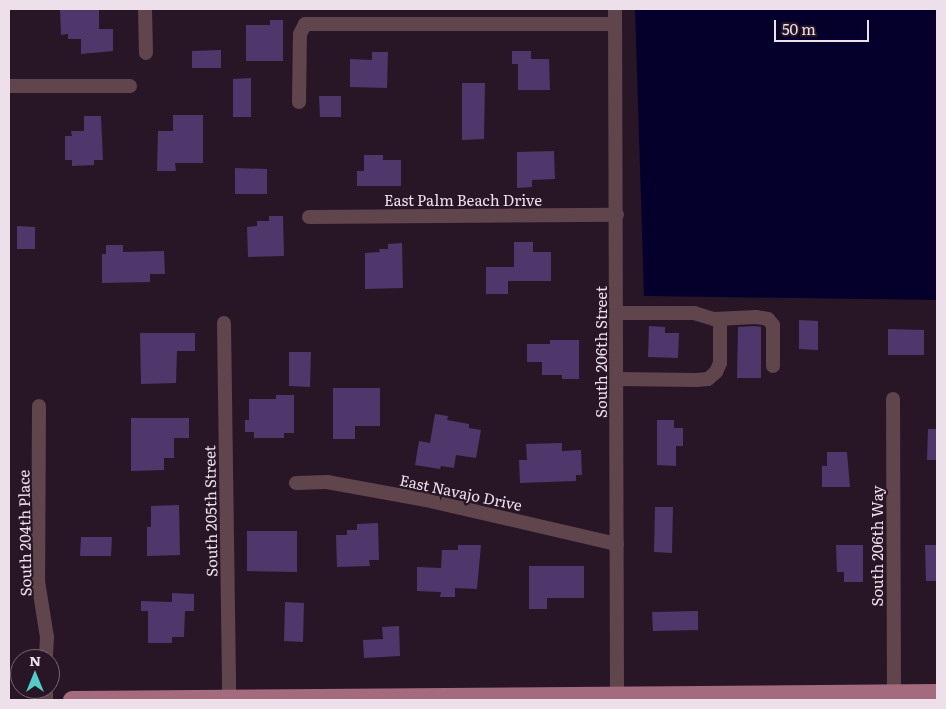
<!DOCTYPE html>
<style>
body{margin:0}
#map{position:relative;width:946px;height:709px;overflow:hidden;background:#281626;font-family:Literata,serif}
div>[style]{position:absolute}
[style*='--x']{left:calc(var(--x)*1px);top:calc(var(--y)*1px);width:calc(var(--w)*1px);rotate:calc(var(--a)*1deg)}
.water>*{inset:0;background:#05002b}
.building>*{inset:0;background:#4f376b}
.minor>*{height:14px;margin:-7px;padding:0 7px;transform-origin:7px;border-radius:7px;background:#60454d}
.major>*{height:18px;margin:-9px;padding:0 9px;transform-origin:9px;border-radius:9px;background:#a36b7d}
span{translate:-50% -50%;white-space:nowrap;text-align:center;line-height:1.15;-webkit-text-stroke:4.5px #281626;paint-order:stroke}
.street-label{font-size:15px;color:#ede0eb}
.frame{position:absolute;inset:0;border:10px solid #ede0eb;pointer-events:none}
.north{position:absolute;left:10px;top:649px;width:50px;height:50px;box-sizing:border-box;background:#281626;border:1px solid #776775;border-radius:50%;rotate:0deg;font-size:14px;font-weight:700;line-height:20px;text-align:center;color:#ede0eb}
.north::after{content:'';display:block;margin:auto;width:18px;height:22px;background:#53cdca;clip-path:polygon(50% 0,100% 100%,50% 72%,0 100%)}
.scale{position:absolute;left:774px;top:20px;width:95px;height:22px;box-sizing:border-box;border:2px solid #ede0eb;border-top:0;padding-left:6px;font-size:15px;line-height:18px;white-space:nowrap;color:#ede0eb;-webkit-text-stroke:4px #281626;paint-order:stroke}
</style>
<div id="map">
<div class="water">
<i style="clip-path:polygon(635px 9px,937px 9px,937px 300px,644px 296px)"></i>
</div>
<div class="building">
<i style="clip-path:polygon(68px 9px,99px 10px,99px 29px,113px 29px,113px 51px,81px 54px,81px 39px,68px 39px,68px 34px,61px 35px,60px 10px)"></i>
<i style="clip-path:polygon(270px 20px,283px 20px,283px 61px,246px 61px,246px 25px,270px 25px)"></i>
<i style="clip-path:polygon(221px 50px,221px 68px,192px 68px,192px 51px)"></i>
<i style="clip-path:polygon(512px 51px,531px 51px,531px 59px,549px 59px,550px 90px,518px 90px,518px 64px,512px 64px)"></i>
<i style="clip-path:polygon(372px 52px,388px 52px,387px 88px,350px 87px,350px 59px,372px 60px)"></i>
<i style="clip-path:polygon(251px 78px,251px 117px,233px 117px,233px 79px)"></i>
<i style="clip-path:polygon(462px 83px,485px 83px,484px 139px,462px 140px)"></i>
<i style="clip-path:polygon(319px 96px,341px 96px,341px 117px,320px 117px)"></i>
<i style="clip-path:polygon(173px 115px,203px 115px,203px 163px,175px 163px,176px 171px,157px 171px,158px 131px,173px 131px)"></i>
<i style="clip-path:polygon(84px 116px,101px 116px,103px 160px,94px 160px,94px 165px,72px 166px,72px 160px,65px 160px,65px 136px,72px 136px,71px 131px,84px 131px)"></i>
<i style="clip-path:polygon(554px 151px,555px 179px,532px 180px,532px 187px,517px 188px,517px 152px)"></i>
<i style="clip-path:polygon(364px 155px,383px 155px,383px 160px,401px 160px,401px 186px,357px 186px,357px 171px,364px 171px)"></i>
<i style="clip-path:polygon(235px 168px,267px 169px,267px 194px,235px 194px)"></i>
<i style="clip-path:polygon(269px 216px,283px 216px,284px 256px,248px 257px,247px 227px,257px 226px,257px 221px,269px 221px)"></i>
<i style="clip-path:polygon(17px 226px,35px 227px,35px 249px,17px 249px)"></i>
<i style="clip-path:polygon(514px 242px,533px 242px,533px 252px,551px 252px,551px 281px,508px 281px,508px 294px,486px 294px,486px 267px,514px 267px)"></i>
<i style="clip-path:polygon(402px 243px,403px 288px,365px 289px,365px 253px,380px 252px,379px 249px,388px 249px,388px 244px)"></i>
<i style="clip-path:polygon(106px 245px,123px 245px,123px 252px,164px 251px,165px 274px,150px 274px,150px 282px,102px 283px,102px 254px,106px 254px)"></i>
<i style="clip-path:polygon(799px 320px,818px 321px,818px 350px,799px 349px)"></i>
<i style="clip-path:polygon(649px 326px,665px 327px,665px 333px,679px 333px,678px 358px,648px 357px)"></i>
<i style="clip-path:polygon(755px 326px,761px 327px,761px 378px,737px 378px,738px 327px)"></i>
<i style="clip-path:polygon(888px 329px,924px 330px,924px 355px,888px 355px)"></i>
<i style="clip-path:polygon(140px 333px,195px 333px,195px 351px,177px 351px,176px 383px,141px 384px)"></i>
<i style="clip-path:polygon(550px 340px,579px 340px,579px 379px,562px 379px,562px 375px,542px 375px,542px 362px,527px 362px,527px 344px,550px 344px)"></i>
<i style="clip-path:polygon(289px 352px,311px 352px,310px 387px,289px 386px)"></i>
<i style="clip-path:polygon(333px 388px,380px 388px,380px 426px,355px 426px,355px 439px,333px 439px)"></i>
<i style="clip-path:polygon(276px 395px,294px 395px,294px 433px,284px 433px,284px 438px,254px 438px,254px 432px,245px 432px,245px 420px,249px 420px,249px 399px,276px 399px)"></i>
<i style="clip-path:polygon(435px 414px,448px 416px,447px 420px,469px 424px,469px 428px,481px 430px,476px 458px,456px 455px,454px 468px,441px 466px,440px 469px,415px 465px,419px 441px,430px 443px)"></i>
<i style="clip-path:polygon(131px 418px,189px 418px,189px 438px,174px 438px,174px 458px,164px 458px,164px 470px,131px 471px)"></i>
<i style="clip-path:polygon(657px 420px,674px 420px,674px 428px,683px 428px,683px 446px,676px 446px,676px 466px,657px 465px)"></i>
<i style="clip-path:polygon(928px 429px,937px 429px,937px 460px,927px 460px)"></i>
<i style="clip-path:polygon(562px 443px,562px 451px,581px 450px,582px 475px,576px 475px,576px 481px,520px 483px,519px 460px,527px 460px,526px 444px)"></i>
<i style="clip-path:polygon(827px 452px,847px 452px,850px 487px,822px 487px,822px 466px,827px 466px)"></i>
<i style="clip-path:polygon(179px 505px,180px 555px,147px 556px,147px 527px,151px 527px,151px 506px)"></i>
<i style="clip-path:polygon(655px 507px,673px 507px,672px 553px,654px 552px)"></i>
<i style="clip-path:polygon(378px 523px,379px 560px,369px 560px,370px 566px,337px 567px,336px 535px,347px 535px,347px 530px,357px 530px,357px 524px)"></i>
<i style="clip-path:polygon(247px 531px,297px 531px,297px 572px,247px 571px)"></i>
<i style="clip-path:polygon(81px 537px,112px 537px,111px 556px,80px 556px)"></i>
<i style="clip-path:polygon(458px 545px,481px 545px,477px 589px,455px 588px,455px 597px,440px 597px,441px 592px,417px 591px,417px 567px,441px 568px,442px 550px,458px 550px)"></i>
<i style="clip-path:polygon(836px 545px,863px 545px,863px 582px,844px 582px,844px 572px,837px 572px)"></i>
<i style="clip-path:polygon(925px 545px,937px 545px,937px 581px,926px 581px)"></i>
<i style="clip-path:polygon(529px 566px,584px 566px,584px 598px,547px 598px,547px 609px,529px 609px)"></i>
<i style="clip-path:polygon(172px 593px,194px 594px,194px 611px,185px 611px,184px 637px,172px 637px,172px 643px,148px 643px,148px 611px,141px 611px,141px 601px,172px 602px)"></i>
<i style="clip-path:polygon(285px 602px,304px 603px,303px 642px,284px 641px)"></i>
<i style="clip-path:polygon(698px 611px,698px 630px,653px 631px,652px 612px)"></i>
<i style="clip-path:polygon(399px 626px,400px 656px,364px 658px,363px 640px,383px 639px,382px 627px)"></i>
</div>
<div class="minor">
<i style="--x:145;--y:9;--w:44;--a:88.7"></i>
<i style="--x:615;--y:9;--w:687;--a:89.83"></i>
<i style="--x:9;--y:86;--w:121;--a:0"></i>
<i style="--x:299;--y:102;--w:68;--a:-89.2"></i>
<i style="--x:300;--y:34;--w:11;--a:-63"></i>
<i style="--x:305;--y:24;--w:310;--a:0"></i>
<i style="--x:309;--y:217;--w:308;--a:-0.4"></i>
<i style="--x:617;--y:313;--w:77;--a:0"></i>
<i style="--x:694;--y:313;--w:21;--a:17"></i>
<i style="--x:714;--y:319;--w:42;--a:-2.7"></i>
<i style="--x:756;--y:317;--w:12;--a:9"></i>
<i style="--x:768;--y:319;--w:8;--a:50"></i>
<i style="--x:773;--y:325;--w:41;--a:90"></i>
<i style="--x:224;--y:323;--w:376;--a:89.2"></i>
<i style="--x:617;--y:379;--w:79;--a:0.7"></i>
<i style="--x:696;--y:380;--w:12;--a:-5"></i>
<i style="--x:708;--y:379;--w:11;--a:-41"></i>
<i style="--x:716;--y:372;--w:10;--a:-66"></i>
<i style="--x:720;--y:363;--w:44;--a:-90"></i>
<i style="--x:893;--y:399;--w:294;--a:89.8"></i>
<i style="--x:39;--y:406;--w:175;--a:90.3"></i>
<i style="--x:38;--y:581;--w:57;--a:80.9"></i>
<i style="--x:47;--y:637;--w:22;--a:93"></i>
<i style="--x:296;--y:483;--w:31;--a:-2"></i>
<i style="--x:327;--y:482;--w:101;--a:10.3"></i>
<i style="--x:426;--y:500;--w:196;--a:13"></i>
<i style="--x:46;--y:700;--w:11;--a:-90"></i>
</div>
<div class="major">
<i style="--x:72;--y:700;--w:865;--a:-0.46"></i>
</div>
<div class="street-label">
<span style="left:463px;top:200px">East Palm Beach Drive</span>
<span style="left:601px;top:352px;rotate:-90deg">South 206th Street</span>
<span style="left:461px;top:492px;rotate:12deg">East Navajo Drive</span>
<span style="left:210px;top:511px;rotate:-91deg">South 205th Street</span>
<span style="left:24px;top:533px;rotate:-91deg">South 204th Place</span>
<span style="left:877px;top:546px;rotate:-90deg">South 206th Way</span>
</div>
<div class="frame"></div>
<div class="north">N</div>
<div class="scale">50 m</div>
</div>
